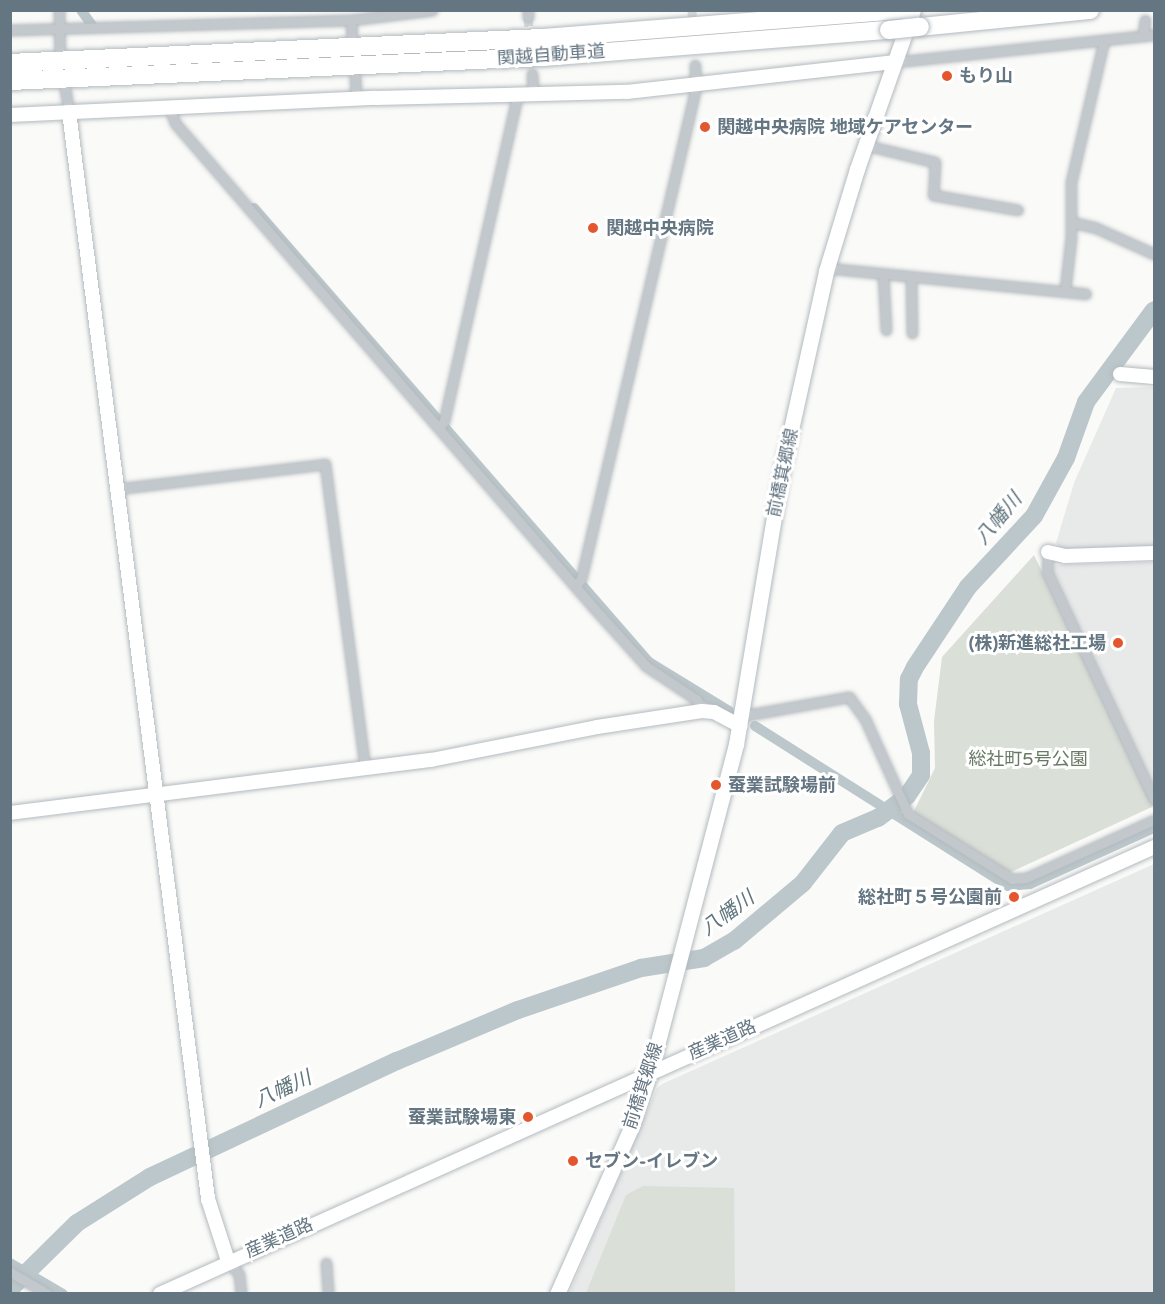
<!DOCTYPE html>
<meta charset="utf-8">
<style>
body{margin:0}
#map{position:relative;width:1165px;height:1304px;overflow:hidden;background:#fafaf8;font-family:"Varela Round","Noto Sans JP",sans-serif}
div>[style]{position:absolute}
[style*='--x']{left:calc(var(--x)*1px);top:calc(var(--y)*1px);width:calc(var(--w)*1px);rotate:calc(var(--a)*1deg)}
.built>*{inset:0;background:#e8e9e9}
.green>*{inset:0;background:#dadfd7}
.canal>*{height:10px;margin:-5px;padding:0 5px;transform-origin:5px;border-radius:5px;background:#bbc7cb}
.river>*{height:18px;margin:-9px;padding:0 9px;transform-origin:9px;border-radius:9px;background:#bbc7cb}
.street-tunnel>*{height:9px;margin-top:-4.5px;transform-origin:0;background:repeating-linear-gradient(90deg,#d5d9db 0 9px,transparent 0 13.5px)}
.roads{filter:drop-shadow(0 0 2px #b3babf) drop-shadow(0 0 2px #b3babf)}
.street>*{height:9px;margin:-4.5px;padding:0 4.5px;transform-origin:4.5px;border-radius:4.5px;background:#c3c8cc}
.secondary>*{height:14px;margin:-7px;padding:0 7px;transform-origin:7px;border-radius:7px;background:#fff}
.primary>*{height:15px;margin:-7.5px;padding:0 7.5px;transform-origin:7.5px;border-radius:7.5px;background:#fff}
.highway>*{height:18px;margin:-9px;padding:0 9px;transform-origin:9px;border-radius:9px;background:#fff}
.bridges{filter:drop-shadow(0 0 2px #b4b9bd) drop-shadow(0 0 2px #b4b9bd)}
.highway-bridge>*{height:18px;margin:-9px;padding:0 9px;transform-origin:9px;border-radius:9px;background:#fff}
.dots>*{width:16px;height:16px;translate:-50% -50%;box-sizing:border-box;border:3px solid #fff;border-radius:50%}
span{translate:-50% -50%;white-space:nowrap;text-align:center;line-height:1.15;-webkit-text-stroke:6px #fff;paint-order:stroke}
.street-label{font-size:18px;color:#657683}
.poi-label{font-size:18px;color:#657683;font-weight:700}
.left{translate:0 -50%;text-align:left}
.right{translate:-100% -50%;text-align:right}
.park-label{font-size:18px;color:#687a64}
.water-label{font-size:20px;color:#60757c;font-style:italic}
.frame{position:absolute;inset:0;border:12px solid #657683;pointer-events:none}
</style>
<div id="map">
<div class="built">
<i style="clip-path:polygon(1154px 387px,1154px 547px,1061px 550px,1056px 543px,1074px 483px,1116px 388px)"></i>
<i style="clip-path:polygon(1154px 562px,1154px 790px,1051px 569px,1055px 565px)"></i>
<i style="clip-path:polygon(1154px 864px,1154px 1293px,569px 1294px,657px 1088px,664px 1083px)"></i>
</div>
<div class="green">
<i style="clip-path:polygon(1034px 555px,1154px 806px,1009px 873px,913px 813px,935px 768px,934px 721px,942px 657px)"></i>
<i style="clip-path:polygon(643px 1186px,734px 1188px,735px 1293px,586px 1293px,626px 1195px)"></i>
</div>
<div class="canal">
<i style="--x:81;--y:10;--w:19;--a:54"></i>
<i style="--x:254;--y:208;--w:602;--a:48.98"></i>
<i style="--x:649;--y:662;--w:94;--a:31.5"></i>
<i style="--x:755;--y:726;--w:299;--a:32.3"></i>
<i style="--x:1008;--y:886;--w:22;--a:-5"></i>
<i style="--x:1030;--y:884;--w:136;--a:-24.3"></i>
<i style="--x:10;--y:1263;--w:61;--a:30.3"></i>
</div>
<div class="river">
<i style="--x:10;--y:1289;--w:94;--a:-44.6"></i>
<i style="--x:77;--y:1223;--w:86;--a:-32.2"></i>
<i style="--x:150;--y:1177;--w:273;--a:-25.2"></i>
<i style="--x:397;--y:1061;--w:131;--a:-22.9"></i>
<i style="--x:518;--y:1010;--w:130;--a:-18.9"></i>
<i style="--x:641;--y:968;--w:64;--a:-9"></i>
<i style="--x:704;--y:958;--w:34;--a:-30"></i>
<i style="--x:734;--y:941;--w:90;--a:-40"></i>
<i style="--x:803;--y:883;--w:63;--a:-52"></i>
<i style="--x:842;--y:833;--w:39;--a:-23"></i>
<i style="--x:878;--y:818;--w:36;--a:-37"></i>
<i style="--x:907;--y:796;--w:25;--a:-56"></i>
<i style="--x:921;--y:775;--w:22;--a:-90"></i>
<i style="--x:921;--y:753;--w:51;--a:-104.9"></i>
<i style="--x:908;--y:704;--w:25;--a:-88"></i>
<i style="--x:909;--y:679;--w:13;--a:-63"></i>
<i style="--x:915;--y:667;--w:96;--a:-56.5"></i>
<i style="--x:968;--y:587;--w:97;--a:-47.1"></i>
<i style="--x:1034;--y:516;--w:66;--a:-61.1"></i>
<i style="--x:1066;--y:458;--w:59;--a:-70.3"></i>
<i style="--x:1086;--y:402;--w:114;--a:-53.5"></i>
</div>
<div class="street-tunnel">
<i style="--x:692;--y:10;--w:19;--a:87"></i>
<i style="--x:528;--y:17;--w:24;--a:85"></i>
</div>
<div class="roads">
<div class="street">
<i style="--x:59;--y:10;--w:39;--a:89"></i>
<i style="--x:528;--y:10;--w:7;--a:90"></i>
<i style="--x:351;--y:20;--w:17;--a:87"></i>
<i style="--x:10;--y:30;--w:341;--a:-1.7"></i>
<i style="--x:351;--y:20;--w:82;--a:-7"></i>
<i style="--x:1143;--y:36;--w:16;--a:-83"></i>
<i style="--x:895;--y:62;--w:260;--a:-6"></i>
<i style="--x:532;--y:74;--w:21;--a:87"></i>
<i style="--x:355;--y:77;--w:22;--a:87"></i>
<i style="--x:65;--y:89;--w:23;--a:80"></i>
<i style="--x:169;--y:107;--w:17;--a:69"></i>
<i style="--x:175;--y:123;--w:641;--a:49.18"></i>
<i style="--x:594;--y:608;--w:78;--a:48.1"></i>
<i style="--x:646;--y:666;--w:61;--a:33.7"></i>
<i style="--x:697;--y:700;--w:12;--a:66"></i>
<i style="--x:865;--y:145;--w:72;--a:13.7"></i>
<i style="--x:935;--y:162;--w:33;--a:93"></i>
<i style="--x:933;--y:195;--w:86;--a:10"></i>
<i style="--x:1071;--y:222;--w:26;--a:13"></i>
<i style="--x:1096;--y:228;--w:64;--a:24.1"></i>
<i style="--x:827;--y:268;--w:260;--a:5.7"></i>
<i style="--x:883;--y:274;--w:56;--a:86.9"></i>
<i style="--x:911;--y:277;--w:56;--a:89"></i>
<i style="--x:1065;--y:290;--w:53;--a:-83.5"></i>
<i style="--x:1071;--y:237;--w:55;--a:-90"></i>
<i style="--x:1071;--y:182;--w:146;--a:-76.9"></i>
<i style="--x:439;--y:428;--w:9;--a:-54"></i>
<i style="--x:444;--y:421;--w:333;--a:-77.3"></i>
<i style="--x:116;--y:489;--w:210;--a:-6.8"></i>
<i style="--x:325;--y:464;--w:307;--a:82.5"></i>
<i style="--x:1048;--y:552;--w:20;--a:93"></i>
<i style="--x:1047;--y:572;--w:251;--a:64.8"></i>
<i style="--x:575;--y:586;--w:9;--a:-49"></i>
<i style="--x:581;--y:579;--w:505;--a:-76.84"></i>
<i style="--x:696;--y:87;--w:22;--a:-93"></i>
<i style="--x:742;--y:716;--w:109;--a:-10.1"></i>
<i style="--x:849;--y:697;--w:27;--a:54"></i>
<i style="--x:865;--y:719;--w:104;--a:65.6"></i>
<i style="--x:908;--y:814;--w:123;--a:32"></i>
<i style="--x:1012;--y:879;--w:14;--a:-4"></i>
<i style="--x:1026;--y:878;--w:141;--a:-24.4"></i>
<i style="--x:228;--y:1261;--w:17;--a:50"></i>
<i style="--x:239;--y:1274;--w:20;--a:84"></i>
<i style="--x:326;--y:1263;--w:31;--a:86"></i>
<i style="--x:10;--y:1272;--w:44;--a:30.1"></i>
</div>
<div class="secondary">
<i style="--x:69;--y:112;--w:1096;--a:82.71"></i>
<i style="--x:208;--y:1199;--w:65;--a:72.1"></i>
<i style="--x:10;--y:115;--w:366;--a:-2.7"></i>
<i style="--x:376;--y:98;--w:251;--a:-1.4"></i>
<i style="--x:627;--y:92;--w:270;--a:-6.4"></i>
<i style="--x:1120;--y:374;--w:34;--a:5"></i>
<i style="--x:1048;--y:552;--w:17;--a:13"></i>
<i style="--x:1065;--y:556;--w:89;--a:-1.9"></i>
<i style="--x:10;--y:813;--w:424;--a:-7.2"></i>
<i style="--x:431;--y:760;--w:169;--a:-11.2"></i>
<i style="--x:597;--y:727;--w:106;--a:-8.7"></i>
<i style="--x:702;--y:711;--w:12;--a:5"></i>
<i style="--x:714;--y:712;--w:30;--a:28"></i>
<i style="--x:160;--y:1294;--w:1090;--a:-24.21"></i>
</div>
<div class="primary">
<i style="--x:557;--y:1294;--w:187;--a:-66"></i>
<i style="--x:633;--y:1123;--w:54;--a:-71.6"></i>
<i style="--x:650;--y:1072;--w:339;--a:-75.3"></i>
<i style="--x:736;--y:744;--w:278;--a:-80.5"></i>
<i style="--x:782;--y:470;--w:204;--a:-77.5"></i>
<i style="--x:826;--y:271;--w:107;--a:-73.1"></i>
<i style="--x:857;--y:169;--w:169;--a:-70.6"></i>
</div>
<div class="highway">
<i style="--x:920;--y:27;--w:171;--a:-5.7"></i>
<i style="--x:10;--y:63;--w:534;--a:-2.69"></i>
<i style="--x:543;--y:38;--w:358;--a:-4.5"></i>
<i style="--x:10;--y:81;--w:534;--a:-2.58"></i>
<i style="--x:543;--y:57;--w:347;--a:-4.5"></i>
</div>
</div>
<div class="bridges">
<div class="highway-bridge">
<i style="--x:889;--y:30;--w:31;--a:-6"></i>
</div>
</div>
<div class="dots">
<i style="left:947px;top:76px;background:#e4572e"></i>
<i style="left:705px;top:127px;background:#e4572e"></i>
<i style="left:593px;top:228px;background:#e4572e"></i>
<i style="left:1118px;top:643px;background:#e4572e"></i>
<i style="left:716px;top:785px;background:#e4572e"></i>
<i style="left:1014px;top:897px;background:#e4572e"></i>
<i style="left:528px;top:1117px;background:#e4572e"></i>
<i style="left:573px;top:1161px;background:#e4572e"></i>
</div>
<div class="street-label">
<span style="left:551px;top:55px;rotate:-4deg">関越自動車道</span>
<span style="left:783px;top:473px;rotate:-78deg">前橋箕郷線</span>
<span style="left:722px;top:1040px;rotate:-24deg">産業道路</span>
<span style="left:643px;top:1086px;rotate:-72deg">前橋箕郷線</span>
<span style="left:279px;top:1238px;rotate:-24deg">産業道路</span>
</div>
<div class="poi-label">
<span class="left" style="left:959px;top:76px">もり山</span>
<span class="left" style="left:717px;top:127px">関越中央病院 地域ケアセンター</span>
<span class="left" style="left:606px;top:228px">関越中央病院</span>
<span class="right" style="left:1106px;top:643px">(株)新進総社工場</span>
<span class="left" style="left:728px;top:785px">蚕業試験場前</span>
<span class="right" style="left:1002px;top:897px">総社町５号公園前</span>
<span class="right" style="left:516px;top:1117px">蚕業試験場東</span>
<span class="left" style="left:585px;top:1161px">セブン-イレブン</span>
</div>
<div class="park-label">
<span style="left:1028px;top:759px">総社町5号公園</span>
</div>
<div class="water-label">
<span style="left:999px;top:519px;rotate:-50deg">八幡川</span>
<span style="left:728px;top:914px;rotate:-36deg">八幡川</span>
<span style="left:283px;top:1090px;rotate:-25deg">八幡川</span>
</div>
<div class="frame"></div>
</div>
